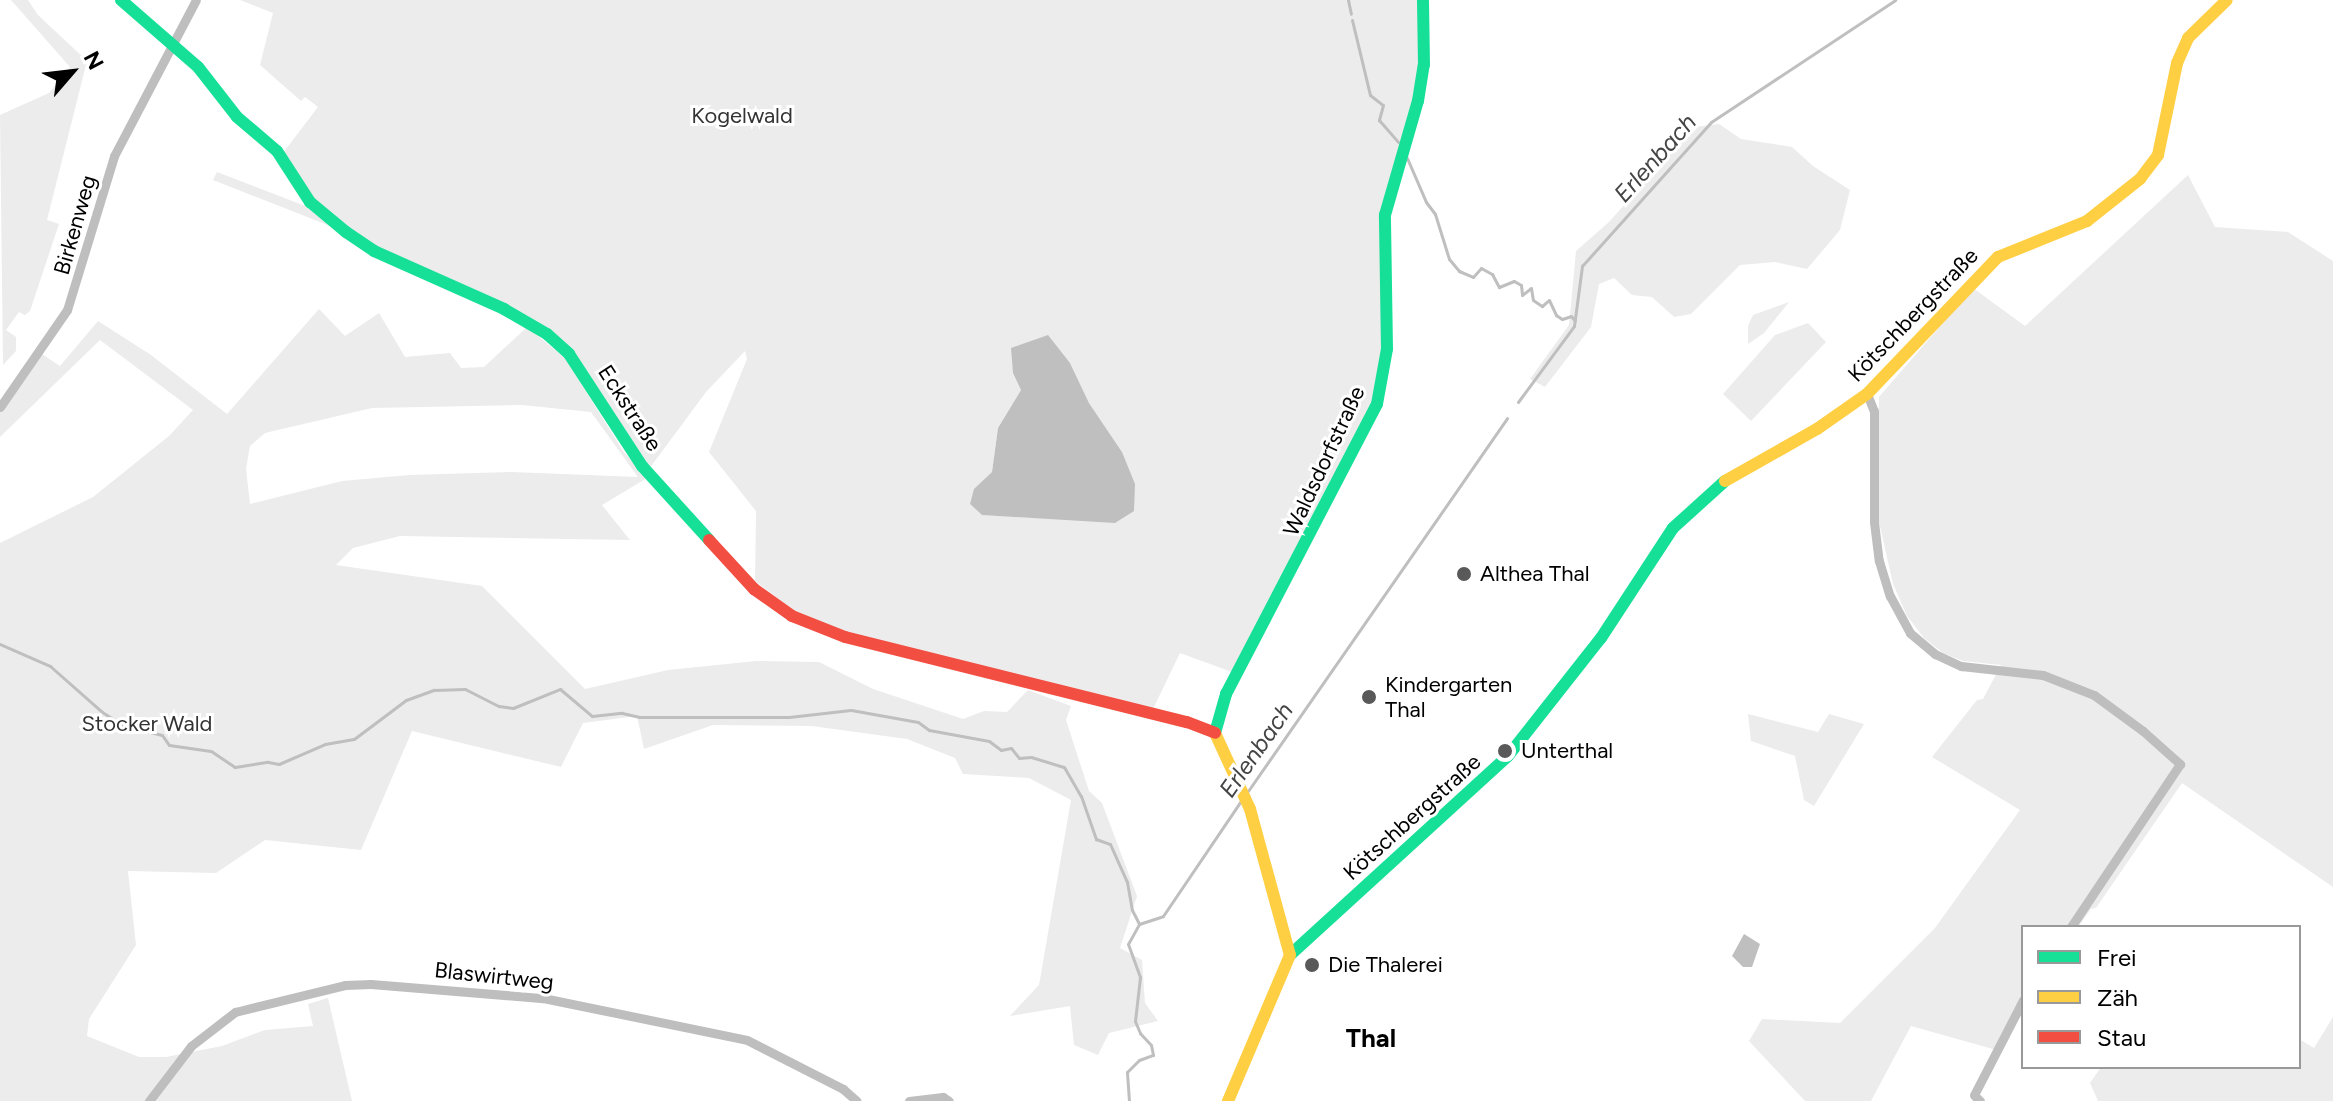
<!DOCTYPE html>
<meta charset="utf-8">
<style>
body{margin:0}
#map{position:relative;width:2333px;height:1101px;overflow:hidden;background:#fff;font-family:Figtree,sans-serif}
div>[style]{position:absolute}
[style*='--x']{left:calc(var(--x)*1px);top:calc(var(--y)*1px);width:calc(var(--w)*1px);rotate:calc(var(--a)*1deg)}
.green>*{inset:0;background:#ececec}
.water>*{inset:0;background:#bfbfbf}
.stream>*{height:3px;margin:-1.5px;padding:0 1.5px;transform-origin:1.5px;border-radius:1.5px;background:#bfbfbf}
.street>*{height:9px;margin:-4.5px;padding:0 4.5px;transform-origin:4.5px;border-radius:4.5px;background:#bebebe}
.fast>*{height:12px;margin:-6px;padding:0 6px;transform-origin:6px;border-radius:6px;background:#16e098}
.slow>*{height:12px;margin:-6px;padding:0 6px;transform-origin:6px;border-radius:6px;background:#ffcf43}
.jam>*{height:12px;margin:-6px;padding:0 6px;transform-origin:6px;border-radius:6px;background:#f24e42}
.dots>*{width:22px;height:22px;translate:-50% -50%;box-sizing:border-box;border:4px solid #fff;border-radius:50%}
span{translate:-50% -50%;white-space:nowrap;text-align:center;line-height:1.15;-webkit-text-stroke:6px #fff;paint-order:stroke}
.park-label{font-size:22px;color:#333}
.street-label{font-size:22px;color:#000}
.poi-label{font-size:22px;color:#000}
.left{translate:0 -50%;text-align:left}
.water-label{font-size:24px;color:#444;font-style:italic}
.quarter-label{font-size:26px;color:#000;font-weight:700}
.legend{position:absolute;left:2021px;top:925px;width:280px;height:144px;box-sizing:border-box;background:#fff;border:2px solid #999;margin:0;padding:10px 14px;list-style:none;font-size:24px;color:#000}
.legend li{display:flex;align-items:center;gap:16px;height:40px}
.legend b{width:40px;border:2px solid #999}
.north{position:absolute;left:32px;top:32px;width:80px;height:80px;-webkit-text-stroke:6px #fff;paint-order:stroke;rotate:62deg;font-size:22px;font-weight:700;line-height:32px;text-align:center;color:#000}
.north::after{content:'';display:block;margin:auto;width:28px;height:36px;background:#000;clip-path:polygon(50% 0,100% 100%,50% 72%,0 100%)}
</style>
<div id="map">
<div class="green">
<i style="clip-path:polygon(11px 0,28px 0,38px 15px,87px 61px,47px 220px,59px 224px,30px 311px,25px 315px,19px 312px,6px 330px,16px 337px,16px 351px,3px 365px,0 115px,49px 93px,70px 67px)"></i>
<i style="clip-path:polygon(evenodd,240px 0,1420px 0,1422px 64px,1416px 101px,1386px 191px,1383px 350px,1372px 402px,1232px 672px,1180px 653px,1153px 709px,845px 632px,795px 611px,755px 581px,756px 511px,709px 452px,747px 359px,745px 351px,706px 392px,649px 469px,588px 374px,491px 297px,379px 251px,313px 200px,283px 153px,318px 107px,305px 97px,301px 101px,260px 65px,273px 13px,240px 0,1070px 363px,1089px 403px,1122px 452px,1035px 518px,982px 515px,970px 504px,975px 489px,992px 472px,998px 428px,1021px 390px,1013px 373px,1070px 363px)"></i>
<i style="clip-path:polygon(1719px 124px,1741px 139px,1792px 147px,1813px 166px,1850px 190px,1840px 230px,1807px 269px,1775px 262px,1740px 265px,1691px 314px,1674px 317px,1652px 297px,1632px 295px,1614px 278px,1599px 284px,1591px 327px,1545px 387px,1530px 379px,1569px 325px,1576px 251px,1609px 222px,1694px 127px)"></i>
<i style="clip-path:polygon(217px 172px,308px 207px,330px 226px,213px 180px)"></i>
<i style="clip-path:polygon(2188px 175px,2215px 227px,2288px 232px,2333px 261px,2333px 887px,2182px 783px,2096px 908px,2091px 909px,2078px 927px,2023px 927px,2023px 1012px,2000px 1051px,1911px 1026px,1871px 1101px,1805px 1101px,1749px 1041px,1762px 1019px,1840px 1023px,1935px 928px,2020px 810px,1932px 757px,1977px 700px,1983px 699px,2001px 665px,1963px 661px,1943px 653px,1924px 638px,1907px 616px,1893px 584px,1879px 522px,1879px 397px,1973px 288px,2025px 326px)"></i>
<i style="clip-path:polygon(1789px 302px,1764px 333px,1748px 344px,1748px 326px,1753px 315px)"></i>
<i style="clip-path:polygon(evenodd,319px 309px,345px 336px,379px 313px,405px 357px,450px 353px,461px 368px,484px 367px,527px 327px,565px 358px,623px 451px,647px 478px,602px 505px,630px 540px,400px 536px,353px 548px,336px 565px,482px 586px,585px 689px,668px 670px,756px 661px,819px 662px,873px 689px,963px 719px,984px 711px,1007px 712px,1028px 690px,1071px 706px,1066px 720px,1089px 791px,1102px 803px,1137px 896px,1120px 948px,1142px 960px,1145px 1003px,1158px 1021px,1109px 1033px,1098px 1055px,1074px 1045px,1070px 1006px,1010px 1016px,1039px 985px,1071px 800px,1029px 778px,963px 774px,955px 758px,907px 739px,812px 726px,713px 725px,644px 749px,637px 716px,583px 723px,561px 767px,412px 731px,361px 850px,265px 840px,216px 873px,128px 871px,136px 945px,89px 1019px,87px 1036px,139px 1057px,166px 1057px,222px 1046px,265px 1030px,313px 1026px,308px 1004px,328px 998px,352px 1101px,0 1101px,0 543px,93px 497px,169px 436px,193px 410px,100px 340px,0 437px,0 412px,42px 354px,60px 366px,98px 321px,151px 355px,227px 414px,319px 309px,522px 405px,591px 412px,638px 477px,512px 472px,409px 475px,342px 481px,250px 504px,246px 469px,250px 446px,265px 433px,372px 408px,522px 405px)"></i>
<i style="clip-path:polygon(1808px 323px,1826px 342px,1751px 421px,1723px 394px,1775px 335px)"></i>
<i style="clip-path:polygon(1748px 714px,1818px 732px,1829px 714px,1864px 724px,1814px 806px,1804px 800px,1795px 756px,1751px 741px)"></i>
<i style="clip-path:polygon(2333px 1017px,2333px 1101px,2098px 1101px,2090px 1083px,2101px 1067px,2299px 1067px,2299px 1039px,2314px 1048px)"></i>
</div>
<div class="water">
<i style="clip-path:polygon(1048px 335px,1070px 363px,1089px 403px,1122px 452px,1135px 484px,1134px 511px,1115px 523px,982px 515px,970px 504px,974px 489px,992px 472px,998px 428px,1021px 390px,1013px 373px,1011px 348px)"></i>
<i style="clip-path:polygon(1744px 934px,1760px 944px,1752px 967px,1743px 967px,1732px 956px)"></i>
</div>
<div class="stream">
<i style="--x:1348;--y:0;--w:14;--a:78"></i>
<i style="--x:1352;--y:20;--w:77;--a:76.5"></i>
<i style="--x:1370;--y:95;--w:16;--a:38"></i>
<i style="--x:1383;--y:105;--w:16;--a:105"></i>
<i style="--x:1379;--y:120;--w:29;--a:49"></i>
<i style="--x:1407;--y:158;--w:48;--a:66.6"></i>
<i style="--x:1426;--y:202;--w:15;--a:53"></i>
<i style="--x:1435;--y:214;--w:47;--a:72.7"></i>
<i style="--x:1449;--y:259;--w:16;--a:50"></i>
<i style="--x:1459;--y:271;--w:15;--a:23"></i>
<i style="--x:1473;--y:277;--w:12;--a:-48"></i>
<i style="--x:1481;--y:268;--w:13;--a:29"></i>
<i style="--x:1492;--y:274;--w:15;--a:62"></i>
<i style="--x:1499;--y:287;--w:16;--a:-22"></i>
<i style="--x:1514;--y:281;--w:8;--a:30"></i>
<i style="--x:1521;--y:285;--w:10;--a:84"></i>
<i style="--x:1522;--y:295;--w:11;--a:-38"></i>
<i style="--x:1531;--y:288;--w:12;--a:81"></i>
<i style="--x:1533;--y:300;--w:11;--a:34"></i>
<i style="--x:1542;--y:306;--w:9;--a:-41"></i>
<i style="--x:1549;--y:300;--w:17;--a:65"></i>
<i style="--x:1556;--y:315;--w:7;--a:34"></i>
<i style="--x:1562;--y:319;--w:9;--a:-18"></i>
<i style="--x:1571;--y:316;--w:6;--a:51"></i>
<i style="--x:1518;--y:402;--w:94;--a:-53.6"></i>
<i style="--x:1574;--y:326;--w:61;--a:-82.4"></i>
<i style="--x:1582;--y:266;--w:193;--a:-48.1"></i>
<i style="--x:1711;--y:122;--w:221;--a:-33.5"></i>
<i style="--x:0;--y:644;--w:55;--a:23.7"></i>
<i style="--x:50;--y:666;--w:69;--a:41.5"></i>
<i style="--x:102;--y:712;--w:25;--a:32"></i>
<i style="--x:123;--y:725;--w:40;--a:14.4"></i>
<i style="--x:162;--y:735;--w:12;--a:55"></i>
<i style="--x:169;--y:745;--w:42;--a:8.1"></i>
<i style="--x:211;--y:751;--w:29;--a:34"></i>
<i style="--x:235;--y:767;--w:33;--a:-9"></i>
<i style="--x:268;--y:762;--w:11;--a:10"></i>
<i style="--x:279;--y:764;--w:50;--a:-23.5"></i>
<i style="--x:325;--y:744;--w:29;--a:-10"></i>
<i style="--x:354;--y:739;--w:65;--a:-36.9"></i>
<i style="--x:406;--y:700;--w:30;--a:-20"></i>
<i style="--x:434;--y:690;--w:31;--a:-2"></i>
<i style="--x:465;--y:689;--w:38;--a:27"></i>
<i style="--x:499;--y:706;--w:14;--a:8"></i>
<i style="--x:513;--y:708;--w:51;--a:-22"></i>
<i style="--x:560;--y:689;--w:42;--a:40.2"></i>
<i style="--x:592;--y:716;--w:30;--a:-6"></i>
<i style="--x:622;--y:713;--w:18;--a:13"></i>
<i style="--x:640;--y:717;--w:149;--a:0"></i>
<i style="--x:789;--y:717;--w:62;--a:-6.4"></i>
<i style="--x:851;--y:710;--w:68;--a:10.2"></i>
<i style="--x:918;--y:722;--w:14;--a:36"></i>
<i style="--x:929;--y:730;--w:61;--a:10.4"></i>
<i style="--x:989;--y:741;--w:15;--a:37"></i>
<i style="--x:1001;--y:750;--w:10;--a:-11"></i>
<i style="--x:1011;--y:748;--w:13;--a:51"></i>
<i style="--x:1019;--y:758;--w:12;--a:-5"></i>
<i style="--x:1031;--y:757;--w:34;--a:17"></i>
<i style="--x:1064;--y:767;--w:34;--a:60"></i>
<i style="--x:1081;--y:796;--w:46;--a:70.8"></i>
<i style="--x:1096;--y:839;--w:15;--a:20"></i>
<i style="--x:1110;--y:844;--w:42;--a:65.9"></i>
<i style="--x:1127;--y:882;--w:28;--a:80"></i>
<i style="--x:1132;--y:910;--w:16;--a:63"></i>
<i style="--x:1248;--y:791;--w:454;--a:-55.2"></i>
<i style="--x:1129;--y:1101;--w:29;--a:-94"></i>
<i style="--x:1127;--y:1072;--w:17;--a:-45"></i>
<i style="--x:1139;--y:1060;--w:15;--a:-20"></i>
<i style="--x:1153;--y:1055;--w:10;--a:-101"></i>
<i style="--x:1151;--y:1045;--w:16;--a:-133"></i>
<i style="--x:1140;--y:1033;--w:13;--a:-113"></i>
<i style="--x:1135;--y:1021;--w:44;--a:-83.5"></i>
<i style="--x:1140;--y:977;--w:35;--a:-110"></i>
<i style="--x:1128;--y:944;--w:23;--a:-61"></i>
<i style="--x:1139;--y:924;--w:25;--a:-18"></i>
<i style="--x:1163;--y:916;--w:139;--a:-55.9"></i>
</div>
<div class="street">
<i style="--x:1867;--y:394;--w:18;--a:68"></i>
<i style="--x:1874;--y:411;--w:111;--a:90"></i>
<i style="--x:1874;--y:522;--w:39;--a:83"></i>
<i style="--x:1879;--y:561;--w:37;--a:73"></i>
<i style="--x:1890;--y:596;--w:42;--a:61.6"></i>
<i style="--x:1910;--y:633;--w:33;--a:40"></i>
<i style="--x:1935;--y:654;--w:29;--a:25"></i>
<i style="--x:1961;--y:666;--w:82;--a:6.3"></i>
<i style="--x:2043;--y:675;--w:55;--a:21.4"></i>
<i style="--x:2094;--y:695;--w:61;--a:36.3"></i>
<i style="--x:2143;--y:731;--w:50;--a:41.7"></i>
<i style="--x:2180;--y:764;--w:196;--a:123.8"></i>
<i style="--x:0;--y:407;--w:118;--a:-55.4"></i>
<i style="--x:67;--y:310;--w:161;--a:-73"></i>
<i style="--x:114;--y:156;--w:176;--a:-62.3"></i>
<i style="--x:149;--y:1101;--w:69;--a:-52.6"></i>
<i style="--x:191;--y:1046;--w:56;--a:-37.7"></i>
<i style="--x:235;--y:1012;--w:113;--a:-13.8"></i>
<i style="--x:345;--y:985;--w:26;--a:-2"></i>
<i style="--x:371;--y:984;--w:173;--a:4.7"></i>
<i style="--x:543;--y:998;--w:208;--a:11.6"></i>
<i style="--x:747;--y:1040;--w:108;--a:27"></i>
<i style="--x:843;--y:1089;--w:18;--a:41"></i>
<i style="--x:909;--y:1101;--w:34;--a:-7"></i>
<i style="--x:943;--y:1097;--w:7;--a:34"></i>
<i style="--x:1980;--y:1101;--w:8;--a:-135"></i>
<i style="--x:1974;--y:1095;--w:107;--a:-62.7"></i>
</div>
<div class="fast">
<i style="--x:121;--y:0;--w:102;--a:41"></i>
<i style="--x:198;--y:67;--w:63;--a:52"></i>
<i style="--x:237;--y:117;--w:52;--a:40.4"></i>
<i style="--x:277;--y:151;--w:61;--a:57.1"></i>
<i style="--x:310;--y:202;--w:47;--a:39.8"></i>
<i style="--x:346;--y:232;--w:34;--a:34"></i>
<i style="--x:374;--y:251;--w:142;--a:24"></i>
<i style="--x:504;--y:309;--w:50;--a:30.2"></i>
<i style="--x:547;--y:334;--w:30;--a:42"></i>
<i style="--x:569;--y:354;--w:134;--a:56.9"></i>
<i style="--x:642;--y:466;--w:100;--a:47.8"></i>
<i style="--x:1215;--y:733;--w:41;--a:-74.2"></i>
<i style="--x:1226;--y:694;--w:327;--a:-62.5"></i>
<i style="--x:1377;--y:404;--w:56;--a:-79.7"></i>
<i style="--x:1387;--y:349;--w:134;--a:-90.9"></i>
<i style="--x:1385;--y:215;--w:119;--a:-73.9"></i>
<i style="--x:1418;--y:101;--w:36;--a:-81"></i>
<i style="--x:1424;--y:65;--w:65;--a:-90.9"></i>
<i style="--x:1290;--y:955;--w:295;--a:-42.4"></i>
<i style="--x:1508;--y:756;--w:150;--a:-51.8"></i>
<i style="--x:1601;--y:638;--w:131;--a:-56.8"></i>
<i style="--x:1673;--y:528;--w:70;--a:-42.1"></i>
</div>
<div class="slow">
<i style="--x:1725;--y:481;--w:106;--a:-29.5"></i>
<i style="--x:1817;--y:429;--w:61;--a:-35"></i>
<i style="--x:1867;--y:394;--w:190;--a:-46.3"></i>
<i style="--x:1998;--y:257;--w:96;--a:-22"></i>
<i style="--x:2087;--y:221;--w:68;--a:-38.4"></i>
<i style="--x:2140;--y:179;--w:30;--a:-53"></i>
<i style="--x:2158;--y:155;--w:94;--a:-78.3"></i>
<i style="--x:2177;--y:63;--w:27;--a:-66"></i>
<i style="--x:2188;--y:38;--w:54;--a:-44.3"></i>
<i style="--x:1215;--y:733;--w:84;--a:65.3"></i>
<i style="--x:1250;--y:809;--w:151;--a:74.7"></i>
<i style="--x:1290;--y:955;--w:159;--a:113"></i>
</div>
<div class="jam">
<i style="--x:709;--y:540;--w:67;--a:47.4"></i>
<i style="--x:754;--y:589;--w:47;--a:35.4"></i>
<i style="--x:792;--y:616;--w:57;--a:21.6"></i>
<i style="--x:845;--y:637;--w:352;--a:14"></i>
<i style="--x:1187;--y:722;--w:30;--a:21"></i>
</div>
<div class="dots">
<i style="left:1464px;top:574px;background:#595959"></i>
<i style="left:1369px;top:697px;background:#595959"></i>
<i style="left:1505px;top:751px;background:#595959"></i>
<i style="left:1312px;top:965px;background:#595959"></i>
</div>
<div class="park-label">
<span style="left:742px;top:116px">Kogelwald</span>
<span style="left:147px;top:724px">Stocker Wald</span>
</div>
<div class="street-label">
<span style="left:75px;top:225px;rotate:-74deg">Birkenweg</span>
<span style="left:1913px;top:315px;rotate:-46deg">Kötschbergstraße</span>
<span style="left:630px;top:408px;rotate:57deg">Eckstraße</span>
<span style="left:1324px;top:461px;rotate:-65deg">Waldsdorfstraße</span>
<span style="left:1412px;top:817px;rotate:-42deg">Kötschbergstraße</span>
<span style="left:494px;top:976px;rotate:6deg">Blaswirtweg</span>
</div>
<div class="poi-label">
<span class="left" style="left:1480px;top:574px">Althea Thal</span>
<span class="left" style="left:1385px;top:697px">Kindergarten<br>Thal</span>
<span class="left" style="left:1521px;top:751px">Unterthal</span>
<span class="left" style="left:1328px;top:965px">Die Thalerei</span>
</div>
<div class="water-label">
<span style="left:1655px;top:158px;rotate:-48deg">Erlenbach</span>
<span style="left:1256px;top:750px;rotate:-55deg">Erlenbach</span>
</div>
<div class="quarter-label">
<span style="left:1371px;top:1039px">Thal</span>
</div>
<ul class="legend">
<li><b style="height:10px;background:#16e098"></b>Frei</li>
<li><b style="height:10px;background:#ffcf43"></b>Zäh</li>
<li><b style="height:10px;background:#f24e42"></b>Stau</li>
</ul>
<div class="north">N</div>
</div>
